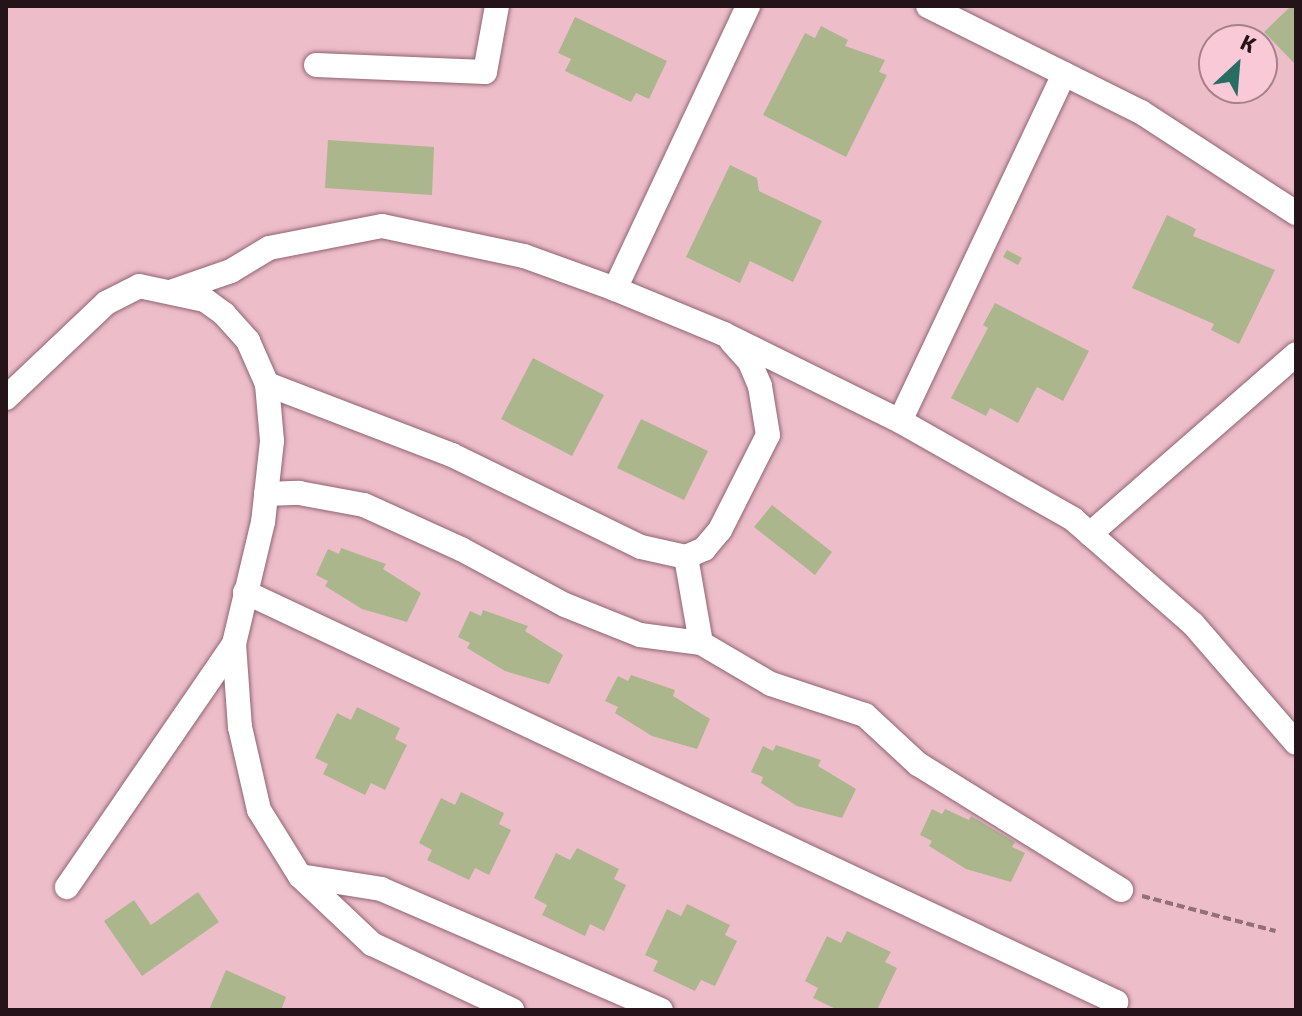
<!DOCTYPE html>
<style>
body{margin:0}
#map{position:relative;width:1302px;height:1016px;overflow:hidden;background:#edbdca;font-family:Signika,sans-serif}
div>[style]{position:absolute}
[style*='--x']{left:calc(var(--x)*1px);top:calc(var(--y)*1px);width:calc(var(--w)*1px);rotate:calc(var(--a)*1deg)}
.building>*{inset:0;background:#acb68d}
.path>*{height:4px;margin-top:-2px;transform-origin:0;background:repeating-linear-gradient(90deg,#92707a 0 8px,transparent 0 12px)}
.roads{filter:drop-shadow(0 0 2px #8f6471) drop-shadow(0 0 2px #8f6471)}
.street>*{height:24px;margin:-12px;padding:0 12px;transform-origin:12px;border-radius:12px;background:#fff}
span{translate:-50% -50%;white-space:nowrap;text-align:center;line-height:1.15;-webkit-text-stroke:7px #fac9d7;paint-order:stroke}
.frame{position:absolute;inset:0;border:8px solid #241419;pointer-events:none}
.north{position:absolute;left:1198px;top:24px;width:80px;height:80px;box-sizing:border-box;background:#fac9d7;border:2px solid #a4818b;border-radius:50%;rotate:26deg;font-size:22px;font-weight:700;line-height:32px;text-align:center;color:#241419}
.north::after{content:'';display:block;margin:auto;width:28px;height:36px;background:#276d61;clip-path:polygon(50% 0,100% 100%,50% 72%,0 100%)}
</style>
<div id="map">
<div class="building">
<i style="clip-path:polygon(1291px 6px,1296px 6px,1296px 65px,1264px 32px)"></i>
<i style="clip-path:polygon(575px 17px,667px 61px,649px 99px,636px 93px,631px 102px,565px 71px,571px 59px,558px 53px)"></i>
<i style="clip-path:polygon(821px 26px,848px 40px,845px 46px,885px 60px,879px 72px,887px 75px,846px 157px,763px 115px,805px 33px,815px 38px)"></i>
<i style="clip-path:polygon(328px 140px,434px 147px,432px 195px,325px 188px)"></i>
<i style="clip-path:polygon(730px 165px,757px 178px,759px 191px,822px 221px,793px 282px,750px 261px,740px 283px,686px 257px)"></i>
<i style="clip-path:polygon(1167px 215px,1196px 229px,1193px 236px,1275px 270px,1239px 344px,1211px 330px,1214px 324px,1132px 288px)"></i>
<i style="clip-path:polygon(1007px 250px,1022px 258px,1018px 265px,1003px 257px)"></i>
<i style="clip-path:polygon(995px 303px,1089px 351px,1063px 401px,1037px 387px,1018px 423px,990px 408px,986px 416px,951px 398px,988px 328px,983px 325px)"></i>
<i style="clip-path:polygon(533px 358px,604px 395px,572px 456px,501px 419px)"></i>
<i style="clip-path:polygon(641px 419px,708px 451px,684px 500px,617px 468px)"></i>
<i style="clip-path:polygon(772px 505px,832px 552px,815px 575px,754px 527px)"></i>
<i style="clip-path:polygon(341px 548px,386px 564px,383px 569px,421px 593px,407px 622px,362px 609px,325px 586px,328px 581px,316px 575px,328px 549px,339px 554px)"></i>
<i style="clip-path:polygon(483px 610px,528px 626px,525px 631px,563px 655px,549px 684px,505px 671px,467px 648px,470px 643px,458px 637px,470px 611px,481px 616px)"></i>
<i style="clip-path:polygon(631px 675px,675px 690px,673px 696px,710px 719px,697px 749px,652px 736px,615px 713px,618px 707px,605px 701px,618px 676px,628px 681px)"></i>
<i style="clip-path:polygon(357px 707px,400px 728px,395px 739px,407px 745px,385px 790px,371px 783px,365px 795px,323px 774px,328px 764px,315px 758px,337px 713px,351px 720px)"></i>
<i style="clip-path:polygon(776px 745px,821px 760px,818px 766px,856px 789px,842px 818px,797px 806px,761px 783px,763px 777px,751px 772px,763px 746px,773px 751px)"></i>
<i style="clip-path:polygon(461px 792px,504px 813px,499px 824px,511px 830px,489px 875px,475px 868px,469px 880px,427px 860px,432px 850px,419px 843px,441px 798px,455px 805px)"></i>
<i style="clip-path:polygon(932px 809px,942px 814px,945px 809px,969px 820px,971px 816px,1015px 842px,1012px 847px,1025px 853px,1011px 882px,966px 869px,929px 846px,932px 841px,920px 835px)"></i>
<i style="clip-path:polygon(577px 848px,619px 869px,614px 879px,626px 885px,604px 931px,590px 924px,585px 936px,542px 915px,547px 905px,534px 898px,556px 853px,570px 860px)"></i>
<i style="clip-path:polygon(198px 892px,219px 922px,142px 976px,104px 921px,134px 900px,151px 925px)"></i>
<i style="clip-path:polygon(687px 904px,730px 925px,725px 935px,737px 941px,715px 986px,701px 980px,695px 991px,653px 971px,658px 961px,645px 955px,667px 909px,681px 916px)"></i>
<i style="clip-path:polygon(847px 931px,891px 952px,885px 962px,897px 968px,877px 1010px,838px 1010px,813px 998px,818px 988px,805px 981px,827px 936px,841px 943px)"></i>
<i style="clip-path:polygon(226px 970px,286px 997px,281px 1010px,209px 1010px)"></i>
</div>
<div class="path">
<i style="--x:1142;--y:896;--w:138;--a:14.7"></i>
</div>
<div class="roads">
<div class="street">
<i style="--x:928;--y:6;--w:238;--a:26.5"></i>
<i style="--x:1141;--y:112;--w:185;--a:33.1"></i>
<i style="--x:316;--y:65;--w:169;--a:2.4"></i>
<i style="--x:485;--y:72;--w:67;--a:-79.7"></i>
<i style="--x:615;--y:289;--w:313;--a:-64.8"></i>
<i style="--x:173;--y:291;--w:61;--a:-19"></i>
<i style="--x:231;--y:271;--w:44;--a:-31.2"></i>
<i style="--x:269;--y:248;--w:115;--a:-11"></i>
<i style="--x:382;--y:226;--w:145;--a:11.9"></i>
<i style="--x:524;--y:256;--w:97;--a:19.9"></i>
<i style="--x:615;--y:289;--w:118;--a:22.4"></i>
<i style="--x:724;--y:334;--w:196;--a:26.3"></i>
<i style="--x:900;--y:421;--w:199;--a:29.5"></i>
<i style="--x:1073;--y:519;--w:159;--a:41.2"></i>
<i style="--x:1193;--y:624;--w:157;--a:49.1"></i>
<i style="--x:267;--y:384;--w:198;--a:21"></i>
<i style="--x:452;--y:455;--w:210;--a:26"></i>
<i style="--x:641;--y:547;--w:46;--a:12.5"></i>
<i style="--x:686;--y:557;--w:20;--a:-24"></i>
<i style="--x:704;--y:549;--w:25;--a:-50"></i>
<i style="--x:720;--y:530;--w:106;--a:-63.2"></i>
<i style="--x:768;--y:435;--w:50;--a:-99.3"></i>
<i style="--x:760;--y:386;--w:26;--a:-113"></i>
<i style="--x:750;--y:362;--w:28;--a:-132"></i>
<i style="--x:6;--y:398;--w:138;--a:-43.5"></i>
<i style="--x:106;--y:303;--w:37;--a:-27"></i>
<i style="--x:139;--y:286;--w:67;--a:12"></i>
<i style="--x:205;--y:300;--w:24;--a:36"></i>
<i style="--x:224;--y:314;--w:36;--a:48"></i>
<i style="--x:248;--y:341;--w:47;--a:66.2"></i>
<i style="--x:267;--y:384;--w:57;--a:85"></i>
<i style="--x:272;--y:441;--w:81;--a:96.3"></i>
<i style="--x:263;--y:522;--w:125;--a:103.4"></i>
<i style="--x:234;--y:644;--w:295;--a:124.5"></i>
<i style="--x:900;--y:421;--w:384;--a:-64.7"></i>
<i style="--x:266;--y:494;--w:33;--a:-2"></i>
<i style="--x:299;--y:493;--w:66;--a:10.5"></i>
<i style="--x:364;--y:505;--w:107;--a:24.4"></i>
<i style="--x:461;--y:549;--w:118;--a:28.3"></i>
<i style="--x:565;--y:605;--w:81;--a:21.8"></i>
<i style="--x:640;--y:635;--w:62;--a:7.5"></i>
<i style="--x:1090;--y:534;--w:274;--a:-41.1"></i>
<i style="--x:686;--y:557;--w:87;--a:80.1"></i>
<i style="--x:701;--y:643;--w:81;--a:30.4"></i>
<i style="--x:771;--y:684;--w:99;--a:18.3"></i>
<i style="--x:865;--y:715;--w:72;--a:42.8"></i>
<i style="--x:918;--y:764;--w:239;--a:31.8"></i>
<i style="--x:245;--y:592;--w:963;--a:25.21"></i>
<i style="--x:1116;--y:1002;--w:9;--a:117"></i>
<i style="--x:234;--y:644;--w:83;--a:85.9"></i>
<i style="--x:240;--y:727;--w:85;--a:77.1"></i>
<i style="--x:259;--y:810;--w:78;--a:58.2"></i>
<i style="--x:300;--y:876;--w:99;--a:43.4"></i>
<i style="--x:372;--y:944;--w:155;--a:25.2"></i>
<i style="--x:300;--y:876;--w:82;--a:9.1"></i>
<i style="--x:381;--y:889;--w:305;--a:23.4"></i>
</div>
</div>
<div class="frame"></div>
<div class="north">K</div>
</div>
